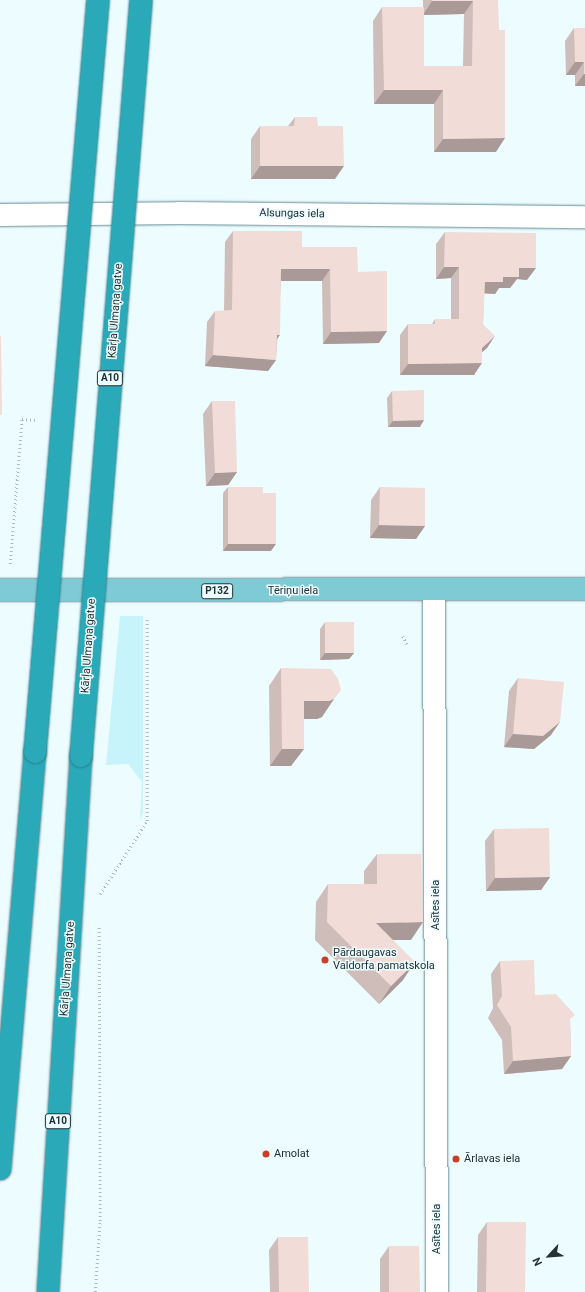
<!DOCTYPE html>
<meta charset="utf-8">
<style>
body{margin:0}
#map{position:relative;width:585px;height:1292px;overflow:hidden;background:#ecfcff;font-family:Roboto,sans-serif}
div>[style]{position:absolute}
[style*='--x']{left:calc(var(--x)*1px);top:calc(var(--y)*1px);width:calc(var(--w)*1px);rotate:calc(var(--a)*1deg)}
.green>*{inset:0;background:#c7f4fb}
.path>*{height:2.5px;margin-top:-1.25px;transform-origin:0;background:repeating-linear-gradient(90deg,#abbbbe 0 1px,transparent 0 4px)}
.roads{filter:drop-shadow(0 0 1px #658b91) drop-shadow(0 0 1px #658b91)}
.street>*{height:22px;margin:-11px;padding:0 11px;transform-origin:11px;border-radius:11px;background:#fff}
.primary>*{height:22px;margin:-11px;padding:0 11px;transform-origin:11px;border-radius:11px;background:#7fcbd5}
.highway>*{height:22px;margin:-11px;padding:0 11px;transform-origin:11px;border-radius:11px;background:#2aa9b9}
.bridges{filter:drop-shadow(0 0 1px #277f8a) drop-shadow(0 0 1px #277f8a)}
.highway-bridge>*{height:22px;margin:-11px;padding:0 11px;transform-origin:11px;border-radius:11px;background:#2aa9b9}
.wall>*{inset:0;background:#cfbdba}
.shaded-wall>*{inset:0;background:#a99a97}
.building>*{inset:0;background:#f1dcd8}
.dots>*{width:11px;height:11px;translate:-50% -50%;box-sizing:border-box;border:2px solid #ecfcff;border-radius:50%}
span{translate:-50% -50%;white-space:nowrap;text-align:center;line-height:1.15;-webkit-text-stroke:3px #ecfcff;paint-order:stroke}
.shield-label span{padding:1px 3px;background:#ecfcff;border:1px solid;border-radius:3px;-webkit-text-stroke-width:0}
.shield-label{font-size:10px;color:#213134;font-weight:700}
.street-label{font-size:11px;color:#213134}
.poi-label{font-size:11px;color:#213134}
.left{translate:0 -50%;text-align:left}
.north{position:absolute;left:529px;top:1236px;width:40px;height:40px;-webkit-text-stroke:3px #ecfcff;paint-order:stroke;rotate:244deg;font-size:11px;font-weight:700;line-height:16px;text-align:center;color:#213134}
.north::after{content:'';display:block;margin:auto;width:14px;height:18px;background:#213134;clip-path:polygon(50% 0,100% 100%,50% 72%,0 100%)}
</style>
<div id="map">
<div class="green">
<i style="clip-path:polygon(120px 616px,143px 616px,143px 812px,140px 821px,142px 782px,128px 764px,106px 765px)"></i>
</div>
<div class="path">
<i style="--x:10;--y:564;--w:145;--a:-85.3"></i>
<i style="--x:22;--y:419;--w:13;--a:4"></i>
<i style="--x:403;--y:636;--w:9;--a:63"></i>
<i style="--x:100;--y:894;--w:87;--a:-57.2"></i>
<i style="--x:147;--y:821;--w:204;--a:-90"></i>
<i style="--x:95;--y:1292;--w:71;--a:-86"></i>
<i style="--x:100;--y:1221;--w:294;--a:-90.2"></i>
</div>
<div class="roads">
<div class="street">
<i style="--x:0;--y:215;--w:179;--a:-0.6"></i>
<i style="--x:179;--y:213;--w:406;--a:0.6"></i>
<i style="--x:434;--y:591;--w:701;--a:89.75"></i>
</div>
<div class="primary">
<i style="--x:0;--y:590;--w:585;--a:-0.1"></i>
</div>
<div class="highway">
<i style="--x:0;--y:1169;--w:418;--a:-85.2"></i>
<i style="--x:48;--y:1292;--w:537;--a:-86.48"></i>
</div>
</div>
<div class="bridges">
<div class="highway-bridge">
<i style="--x:35;--y:752;--w:755;--a:-85.21"></i>
<i style="--x:81;--y:756;--w:758;--a:-85.46"></i>
</div>
</div>
<div class="wall">
<i style="clip-path:polygon(evenodd,423px 0,498px 0,496px 152px,434px 152px,434px 104px,374px 104px,373px 21px,382px 7px,423px 7px,423px 0,464px 14px,463px 66px,424px 66px,424px 15px,464px 14px)"></i>
<i style="clip-path:polygon(574px 28px,585px 28px,585px 86px,575px 86px,575px 75px,566px 75px,565px 41px)"></i>
<i style="clip-path:polygon(295px 117px,335px 179px,251px 179px,251px 139px,260px 126px,288px 126px)"></i>
<i style="clip-path:polygon(233px 231px,302px 247px,358px 272px,379px 343px,323px 344px,322px 281px,281px 281px,276px 360px,268px 371px,205px 366px,207px 322px,215px 311px,224px 311px,225px 242px)"></i>
<i style="clip-path:polygon(445px 232px,527px 280px,517px 279px,510px 288px,499px 288px,495px 294px,484px 293px,483px 324px,487px 348px,482px 352px,474px 375px,400px 375px,400px 335px,408px 324px,432px 324px,435px 319px,451px 319px,451px 278px,436px 279px,436px 244px)"></i>
<i style="clip-path:polygon(392px 391px,420px 427px,388px 427px,387px 398px)"></i>
<i style="clip-path:polygon(212px 401px,237px 472px,228px 485px,206px 486px,203px 414px)"></i>
<i style="clip-path:polygon(228px 487px,263px 493px,271px 551px,223px 551px,223px 493px)"></i>
<i style="clip-path:polygon(380px 487px,425px 526px,416px 539px,370px 538px,371px 500px)"></i>
<i style="clip-path:polygon(325px 622px,354px 653px,349px 659px,320px 660px,320px 629px)"></i>
<i style="clip-path:polygon(281px 668px,322px 717px,317px 719px,304px 719px,291px 766px,270px 766px,269px 686px)"></i>
<i style="clip-path:polygon(518px 678px,551px 735px,534px 749px,504px 747px,509px 691px)"></i>
<i style="clip-path:polygon(494px 829px,550px 877px,541px 890px,486px 891px,485px 841px)"></i>
<i style="clip-path:polygon(377px 854px,411px 940px,393px 940px,403px 980px,379px 1004px,315px 940px,316px 902px,328px 884px,364px 884px,364px 871px)"></i>
<i style="clip-path:polygon(500px 961px,535px 995px,570px 1021px,571px 1056px,562px 1069px,504px 1074px,502px 1040px,488px 1018px,493px 1008px,491px 974px)"></i>
<i style="clip-path:polygon(487px 1222px,525px 1292px,477px 1292px,478px 1235px)"></i>
<i style="clip-path:polygon(278px 1237px,309px 1292px,270px 1292px,269px 1250px)"></i>
<i style="clip-path:polygon(389px 1246px,420px 1292px,380px 1292px,380px 1259px)"></i>
</div>
<div class="shaded-wall">
<i style="clip-path:polygon(432px 1px,473px 1px,464px 14px,423px 15px)"></i>
<i style="clip-path:polygon(575px 62px,584px 62px,575px 75px,566px 75px)"></i>
<i style="clip-path:polygon(584px 74px,585px 74px,585px 86px,575px 86px)"></i>
<i style="clip-path:polygon(384px 90px,443px 90px,434px 104px,374px 104px)"></i>
<i style="clip-path:polygon(505px 138px,496px 152px,434px 152px,443px 139px)"></i>
<i style="clip-path:polygon(260px 166px,344px 166px,335px 179px,251px 179px)"></i>
<i style="clip-path:polygon(444px 267px,459px 267px,451px 278px,436px 279px)"></i>
<i style="clip-path:polygon(519px 268px,536px 268px,527px 280px,517px 279px,510px 288px,499px 288px,495px 294px,476px 293px,485px 282px,503px 277px)"></i>
<i style="clip-path:polygon(281px 269px,330px 269px,322px 281px,273px 281px)"></i>
<i style="clip-path:polygon(387px 331px,379px 343px,323px 344px,331px 332px)"></i>
<i style="clip-path:polygon(277px 335px,280px 335px,272px 346px)"></i>
<i style="clip-path:polygon(495px 336px,487px 348px,474px 359px,482px 348px)"></i>
<i style="clip-path:polygon(213px 355px,276px 360px,268px 371px,205px 366px)"></i>
<i style="clip-path:polygon(482px 363px,474px 375px,400px 375px,408px 364px)"></i>
<i style="clip-path:polygon(424px 420px,420px 427px,388px 427px,393px 421px)"></i>
<i style="clip-path:polygon(237px 472px,228px 485px,206px 486px,215px 473px)"></i>
<i style="clip-path:polygon(379px 525px,425px 526px,416px 539px,370px 538px)"></i>
<i style="clip-path:polygon(228px 544px,276px 544px,271px 551px,223px 551px)"></i>
<i style="clip-path:polygon(325px 653px,354px 653px,349px 659px,320px 660px)"></i>
<i style="clip-path:polygon(334px 699px,322px 717px,317px 719px,292px 719px,304px 701px)"></i>
<i style="clip-path:polygon(560px 722px,551px 735px,534px 749px,504px 747px,513px 734px)"></i>
<i style="clip-path:polygon(282px 749px,304px 749px,291px 766px,270px 766px)"></i>
<i style="clip-path:polygon(550px 877px,541px 890px,486px 891px,495px 878px)"></i>
<i style="clip-path:polygon(423px 922px,411px 940px,363px 940px,376px 923px)"></i>
<i style="clip-path:polygon(415px 962px,403px 980px,379px 1004px,391px 986px)"></i>
<i style="clip-path:polygon(571px 1056px,562px 1069px,504px 1074px,513px 1061px)"></i>
</div>
<div class="building">
<i style="clip-path:polygon(432px 0,498px 0,499px 30px,505px 30px,505px 138px,443px 139px,443px 90px,384px 90px,382px 7px,424px 7px,424px 66px,472px 66px,473px 1px,432px 1px)"></i>
<i style="clip-path:polygon(574px 28px,585px 28px,585px 74px,584px 74px,584px 62px,575px 62px)"></i>
<i style="clip-path:polygon(295px 117px,317px 117px,318px 126px,343px 126px,344px 166px,260px 166px,260px 126px,294px 126px)"></i>
<i style="clip-path:polygon(233px 231px,302px 231px,302px 247px,357px 247px,358px 272px,387px 271px,387px 331px,331px 332px,330px 269px,281px 269px,280px 335px,277px 335px,276px 360px,213px 355px,215px 311px,232px 310px)"></i>
<i style="clip-path:polygon(445px 232px,536px 233px,536px 268px,519px 268px,519px 277px,503px 277px,503px 282px,485px 282px,483px 324px,495px 336px,482px 348px,482px 363px,408px 364px,408px 324px,435px 324px,435px 319px,459px 319px,459px 267px,444px 267px)"></i>
<i style="clip-path:polygon(0 336px,1px 336px,2px 415px,0 415px)"></i>
<i style="clip-path:polygon(424px 390px,424px 420px,393px 421px,392px 391px)"></i>
<i style="clip-path:polygon(212px 401px,235px 401px,237px 472px,215px 473px)"></i>
<i style="clip-path:polygon(228px 487px,263px 487px,263px 493px,276px 493px,276px 544px,228px 544px)"></i>
<i style="clip-path:polygon(380px 487px,425px 488px,425px 526px,379px 525px)"></i>
<i style="clip-path:polygon(325px 622px,354px 622px,354px 653px,325px 653px)"></i>
<i style="clip-path:polygon(281px 668px,331px 669px,338px 679px,341px 690px,334px 699px,329px 701px,304px 701px,304px 749px,282px 749px)"></i>
<i style="clip-path:polygon(518px 678px,564px 682px,560px 722px,543px 736px,513px 734px)"></i>
<i style="clip-path:polygon(549px 828px,550px 877px,495px 878px,494px 829px)"></i>
<i style="clip-path:polygon(377px 854px,421px 854px,423px 922px,376px 923px,415px 962px,391px 986px,327px 922px,328px 884px,377px 884px)"></i>
<i style="clip-path:polygon(534px 960px,535px 995px,556px 994px,575px 1015px,570px 1019px,571px 1056px,513px 1061px,511px 1027px,497px 1005px,502px 996px,500px 961px)"></i>
<i style="clip-path:polygon(487px 1222px,526px 1222px,525px 1292px,486px 1292px)"></i>
<i style="clip-path:polygon(278px 1237px,308px 1237px,309px 1292px,279px 1292px)"></i>
<i style="clip-path:polygon(389px 1246px,419px 1246px,420px 1292px,389px 1292px)"></i>
</div>
<div class="dots">
<i style="left:325px;top:960px;background:#c93e27"></i>
<i style="left:266px;top:1154px;background:#c93e27"></i>
<i style="left:456px;top:1159px;background:#c93e27"></i>
</div>
<div class="shield-label">
<span style="left:110px;top:378px">A10</span>
<span style="left:217px;top:591px">P132</span>
<span style="left:58px;top:1121px">A10</span>
</div>
<div class="street-label">
<span style="left:292px;top:214px;rotate:1deg">Alsungas iela</span>
<span style="left:116px;top:311px;rotate:-86deg">Kārļa Ulmaņa gatve</span>
<span style="left:293px;top:591px">Tēriņu iela</span>
<span style="left:89px;top:646px;rotate:-86deg">Kārļa Ulmaņa gatve</span>
<span style="left:436px;top:905px;rotate:-90deg">Asītes iela</span>
<span style="left:68px;top:969px;rotate:-86deg">Kārļa Ulmaņa gatve</span>
<span style="left:437px;top:1229px;rotate:-90deg">Asītes iela</span>
</div>
<div class="poi-label">
<span class="left" style="left:333px;top:960px">Pārdaugavas<br>Valdorfa pamatskola</span>
<span class="left" style="left:274px;top:1154px">Amolat</span>
<span class="left" style="left:464px;top:1159px">Ārlavas iela</span>
</div>
<div class="north">N</div>
</div>
